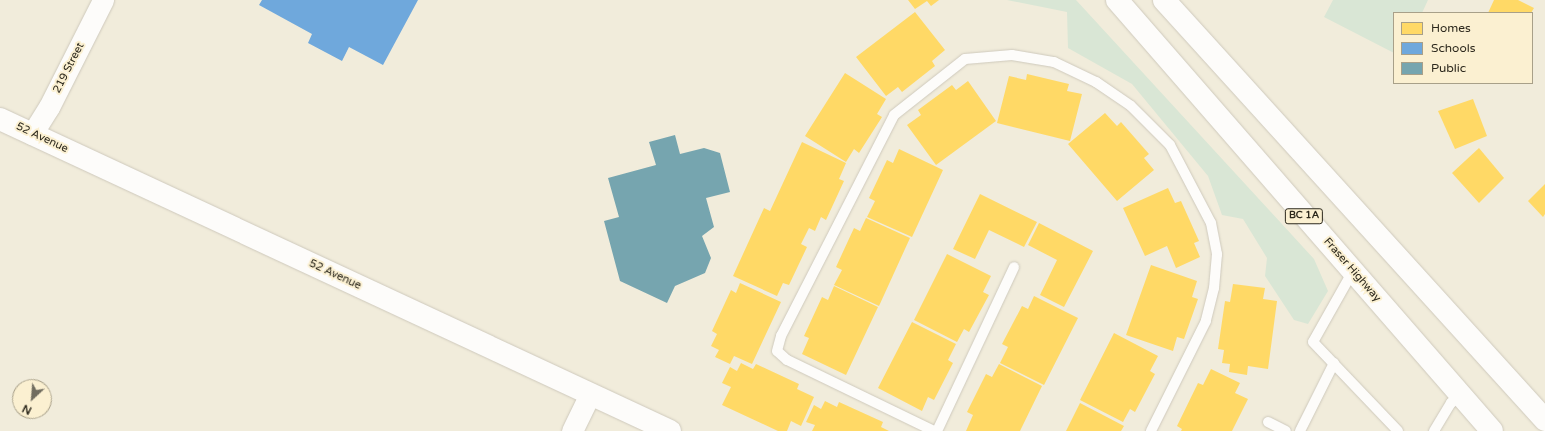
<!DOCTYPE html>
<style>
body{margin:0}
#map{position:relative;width:1545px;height:431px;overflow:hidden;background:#f1ecdb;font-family:"Varela Round",sans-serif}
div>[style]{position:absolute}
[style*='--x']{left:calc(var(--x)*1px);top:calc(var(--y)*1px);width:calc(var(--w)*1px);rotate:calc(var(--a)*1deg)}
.green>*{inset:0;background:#d9e6d5}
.homes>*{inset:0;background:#ffd966}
.schools>*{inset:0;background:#6fa8dc}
.public>*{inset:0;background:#76a5af}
.roads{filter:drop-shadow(0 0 1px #cec9bc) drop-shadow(0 0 1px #cec9bc)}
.lane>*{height:10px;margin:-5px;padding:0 5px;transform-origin:5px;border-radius:5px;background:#fdfcfa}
.street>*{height:21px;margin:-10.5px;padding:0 10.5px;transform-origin:10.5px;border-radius:10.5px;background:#fdfcfa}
.secondary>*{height:22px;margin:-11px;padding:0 11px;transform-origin:11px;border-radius:11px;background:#fdfcfa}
.primary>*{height:22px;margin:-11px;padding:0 11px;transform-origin:11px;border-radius:11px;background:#fdfcfa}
span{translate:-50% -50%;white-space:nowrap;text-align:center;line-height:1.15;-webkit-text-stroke:4px #fbf0d1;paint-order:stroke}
.shield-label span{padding:1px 3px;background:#fbf0d1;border:1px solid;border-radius:3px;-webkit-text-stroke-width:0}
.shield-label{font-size:10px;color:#2c281c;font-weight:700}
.street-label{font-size:11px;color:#2c281c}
.legend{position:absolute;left:1393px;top:12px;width:140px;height:72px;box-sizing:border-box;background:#fbf0d1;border:1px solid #a8a089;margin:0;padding:5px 7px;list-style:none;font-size:12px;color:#2c281c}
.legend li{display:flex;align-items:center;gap:8px;height:20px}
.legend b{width:20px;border:1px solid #a8a089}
.north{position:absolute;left:12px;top:379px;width:40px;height:40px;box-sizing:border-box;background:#fbf0d1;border:1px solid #a8a089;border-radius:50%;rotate:206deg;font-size:11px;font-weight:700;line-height:16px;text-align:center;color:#2c281c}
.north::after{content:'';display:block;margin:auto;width:14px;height:18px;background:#716d5f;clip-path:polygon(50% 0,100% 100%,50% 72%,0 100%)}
</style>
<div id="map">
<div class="green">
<i style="clip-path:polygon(1007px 0,1076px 0,1314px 259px,1328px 291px,1308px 324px,1294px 320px,1265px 276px,1267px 258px,1243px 219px,1222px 215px,1208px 176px,1132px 84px,1068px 48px,1067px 12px)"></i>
<i style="clip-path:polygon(1333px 0,1428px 0,1422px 13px,1394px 13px,1394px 53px,1324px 17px)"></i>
</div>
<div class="homes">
<i style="clip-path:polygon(908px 0,939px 0,931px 6px,927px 1px,915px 9px)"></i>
<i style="clip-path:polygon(1494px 0,1518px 0,1534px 8px,1531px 13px,1488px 13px)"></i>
<i style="clip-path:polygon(915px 12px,945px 50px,932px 61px,935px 66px,902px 92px,898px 87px,886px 96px,856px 57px)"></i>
<i style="clip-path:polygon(845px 73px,886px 99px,877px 114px,882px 117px,859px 153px,854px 149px,846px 162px,805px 136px)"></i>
<i style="clip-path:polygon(1027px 74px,1069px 84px,1067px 91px,1082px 94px,1070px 141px,997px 123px,1009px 76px,1026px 80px)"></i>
<i style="clip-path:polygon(968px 81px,996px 121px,936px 165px,907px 125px,921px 115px,918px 110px,952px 85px,956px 90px)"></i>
<i style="clip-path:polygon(1473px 99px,1487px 136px,1455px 149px,1438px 111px)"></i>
<i style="clip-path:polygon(1105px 113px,1117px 126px,1121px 122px,1149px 154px,1144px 158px,1154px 170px,1117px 201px,1068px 144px)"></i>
<i style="clip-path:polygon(802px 142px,846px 163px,839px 179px,844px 181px,826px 220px,821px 217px,815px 231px,809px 228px,801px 244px,807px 247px,789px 285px,783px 283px,777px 296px,733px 276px,764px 208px,770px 211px)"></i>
<i style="clip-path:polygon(1479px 148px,1504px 178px,1479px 203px,1452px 173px)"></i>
<i style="clip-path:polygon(899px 149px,943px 170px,912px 237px,867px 217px,875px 201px,869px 198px,887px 160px,893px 163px)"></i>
<i style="clip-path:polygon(1545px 184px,1545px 214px,1543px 217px,1528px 201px)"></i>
<i style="clip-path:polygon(1168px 188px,1175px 203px,1181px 201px,1199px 241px,1194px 243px,1200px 257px,1176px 268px,1167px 246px,1145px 256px,1123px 208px)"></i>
<i style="clip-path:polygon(980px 194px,1037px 222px,1024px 247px,989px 230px,975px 259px,953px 249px)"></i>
<i style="clip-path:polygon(866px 218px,910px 238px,879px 306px,834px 285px,842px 270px,836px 267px,854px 228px,860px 231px)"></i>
<i style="clip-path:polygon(1039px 223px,1093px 251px,1064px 307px,1040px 295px,1057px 260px,1028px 245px)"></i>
<i style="clip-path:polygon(947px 254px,991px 276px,983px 292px,989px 295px,969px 332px,964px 329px,957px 342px,914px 320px)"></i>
<i style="clip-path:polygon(1151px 265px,1197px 281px,1192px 297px,1198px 299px,1184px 339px,1177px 337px,1173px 351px,1126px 335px)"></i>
<i style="clip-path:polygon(740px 283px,781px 302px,752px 364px,734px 356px,730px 364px,715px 357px,719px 350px,711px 346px,717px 334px,712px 331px,731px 290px,736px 293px)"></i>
<i style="clip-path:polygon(1233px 284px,1265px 288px,1263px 299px,1277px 301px,1268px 369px,1248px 366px,1247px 375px,1229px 372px,1230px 364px,1222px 363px,1224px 350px,1218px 349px,1225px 301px,1230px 302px)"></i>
<i style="clip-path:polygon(834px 286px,878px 307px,846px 375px,802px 354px,809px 338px,804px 336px,822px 297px,828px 300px)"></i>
<i style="clip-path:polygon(1034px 296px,1078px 318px,1044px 385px,1000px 363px,1008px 347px,1002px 344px,1022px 306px,1028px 309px)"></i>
<i style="clip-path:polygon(912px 322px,956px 344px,948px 360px,953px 363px,934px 400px,928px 397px,922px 411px,878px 388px)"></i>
<i style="clip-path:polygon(1114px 333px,1158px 356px,1150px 371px,1155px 374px,1135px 412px,1130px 409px,1123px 422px,1080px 400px)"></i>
<i style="clip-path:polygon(741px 363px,753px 369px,756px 364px,799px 384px,797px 389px,814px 397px,801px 426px,791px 421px,787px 431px,778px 431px,722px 405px,731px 387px,722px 383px,730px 367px,737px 371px)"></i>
<i style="clip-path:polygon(999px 364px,1042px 386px,1020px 431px,966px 431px,973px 415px,967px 412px,986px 374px,992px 377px)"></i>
<i style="clip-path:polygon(1211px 369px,1240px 383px,1235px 393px,1248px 399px,1232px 431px,1181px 431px,1182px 429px,1177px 426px,1198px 383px,1203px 385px)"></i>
<i style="clip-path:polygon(825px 401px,837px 407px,839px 402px,883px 422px,881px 427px,889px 431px,812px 431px,815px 425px,806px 422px,814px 405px,821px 409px)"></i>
<i style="clip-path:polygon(1080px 403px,1124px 426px,1121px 431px,1066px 431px)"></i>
</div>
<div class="schools">
<i style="clip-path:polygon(262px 0,418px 0,383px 65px,349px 47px,342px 61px,308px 43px,312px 34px,259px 5px)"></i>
</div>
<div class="public">
<i style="clip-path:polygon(675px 135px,680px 154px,704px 148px,720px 153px,730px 192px,706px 198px,714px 227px,702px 236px,711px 258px,705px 273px,675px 286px,667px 303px,620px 281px,604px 221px,619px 217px,608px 178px,656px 165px,649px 142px)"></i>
</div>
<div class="roads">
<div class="lane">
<i style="--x:1353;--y:271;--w:81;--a:119.4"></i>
<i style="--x:1313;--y:342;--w:123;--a:46.3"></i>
<i style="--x:1268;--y:422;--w:20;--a:27"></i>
<i style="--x:934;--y:431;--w:163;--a:-154.2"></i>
<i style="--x:787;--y:360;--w:13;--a:-138"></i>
<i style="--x:777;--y:351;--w:16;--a:-75"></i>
<i style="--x:781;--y:336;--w:248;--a:-62.9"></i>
<i style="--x:894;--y:115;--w:90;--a:-38.3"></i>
<i style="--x:965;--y:59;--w:47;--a:-4.9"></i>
<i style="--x:1012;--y:55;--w:43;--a:9.5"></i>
<i style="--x:1054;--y:62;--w:47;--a:25.5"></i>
<i style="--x:1096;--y:82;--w:42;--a:34.4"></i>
<i style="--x:1131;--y:106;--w:55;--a:45"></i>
<i style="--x:1170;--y:145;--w:88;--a:62.3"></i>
<i style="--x:1211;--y:223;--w:32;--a:79"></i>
<i style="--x:1217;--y:254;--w:34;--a:95"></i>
<i style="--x:1214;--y:288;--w:34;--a:104"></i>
<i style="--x:1206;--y:321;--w:123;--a:116.6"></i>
<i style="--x:937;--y:431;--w:181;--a:-64.8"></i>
<i style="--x:1300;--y:431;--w:76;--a:-63.4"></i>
<i style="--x:1434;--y:431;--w:33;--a:-59"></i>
<i style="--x:1451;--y:403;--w:13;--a:-39"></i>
</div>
<div class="street">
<i style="--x:32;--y:134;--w:32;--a:-58"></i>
<i style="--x:49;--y:107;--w:120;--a:-63.2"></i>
<i style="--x:572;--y:431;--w:41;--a:-64.1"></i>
</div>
<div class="secondary">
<i style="--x:0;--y:119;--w:739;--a:24.97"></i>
</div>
<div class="primary">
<i style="--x:1117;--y:0;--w:571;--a:48.97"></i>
<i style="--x:1164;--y:0;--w:567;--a:47.79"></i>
</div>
</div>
<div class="shield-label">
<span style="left:1304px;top:216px">BC 1A</span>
</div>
<div class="street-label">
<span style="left:69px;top:68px;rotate:-63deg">219 Street</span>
<span style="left:42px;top:138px;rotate:25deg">52 Avenue</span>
<span style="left:1352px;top:270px;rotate:49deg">Fraser Highway</span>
<span style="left:335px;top:275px;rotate:25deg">52 Avenue</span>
</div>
<ul class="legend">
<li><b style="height:11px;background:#ffd966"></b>Homes</li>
<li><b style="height:11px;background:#6fa8dc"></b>Schools</li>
<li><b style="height:11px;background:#76a5af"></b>Public</li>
</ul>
<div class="north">N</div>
</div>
